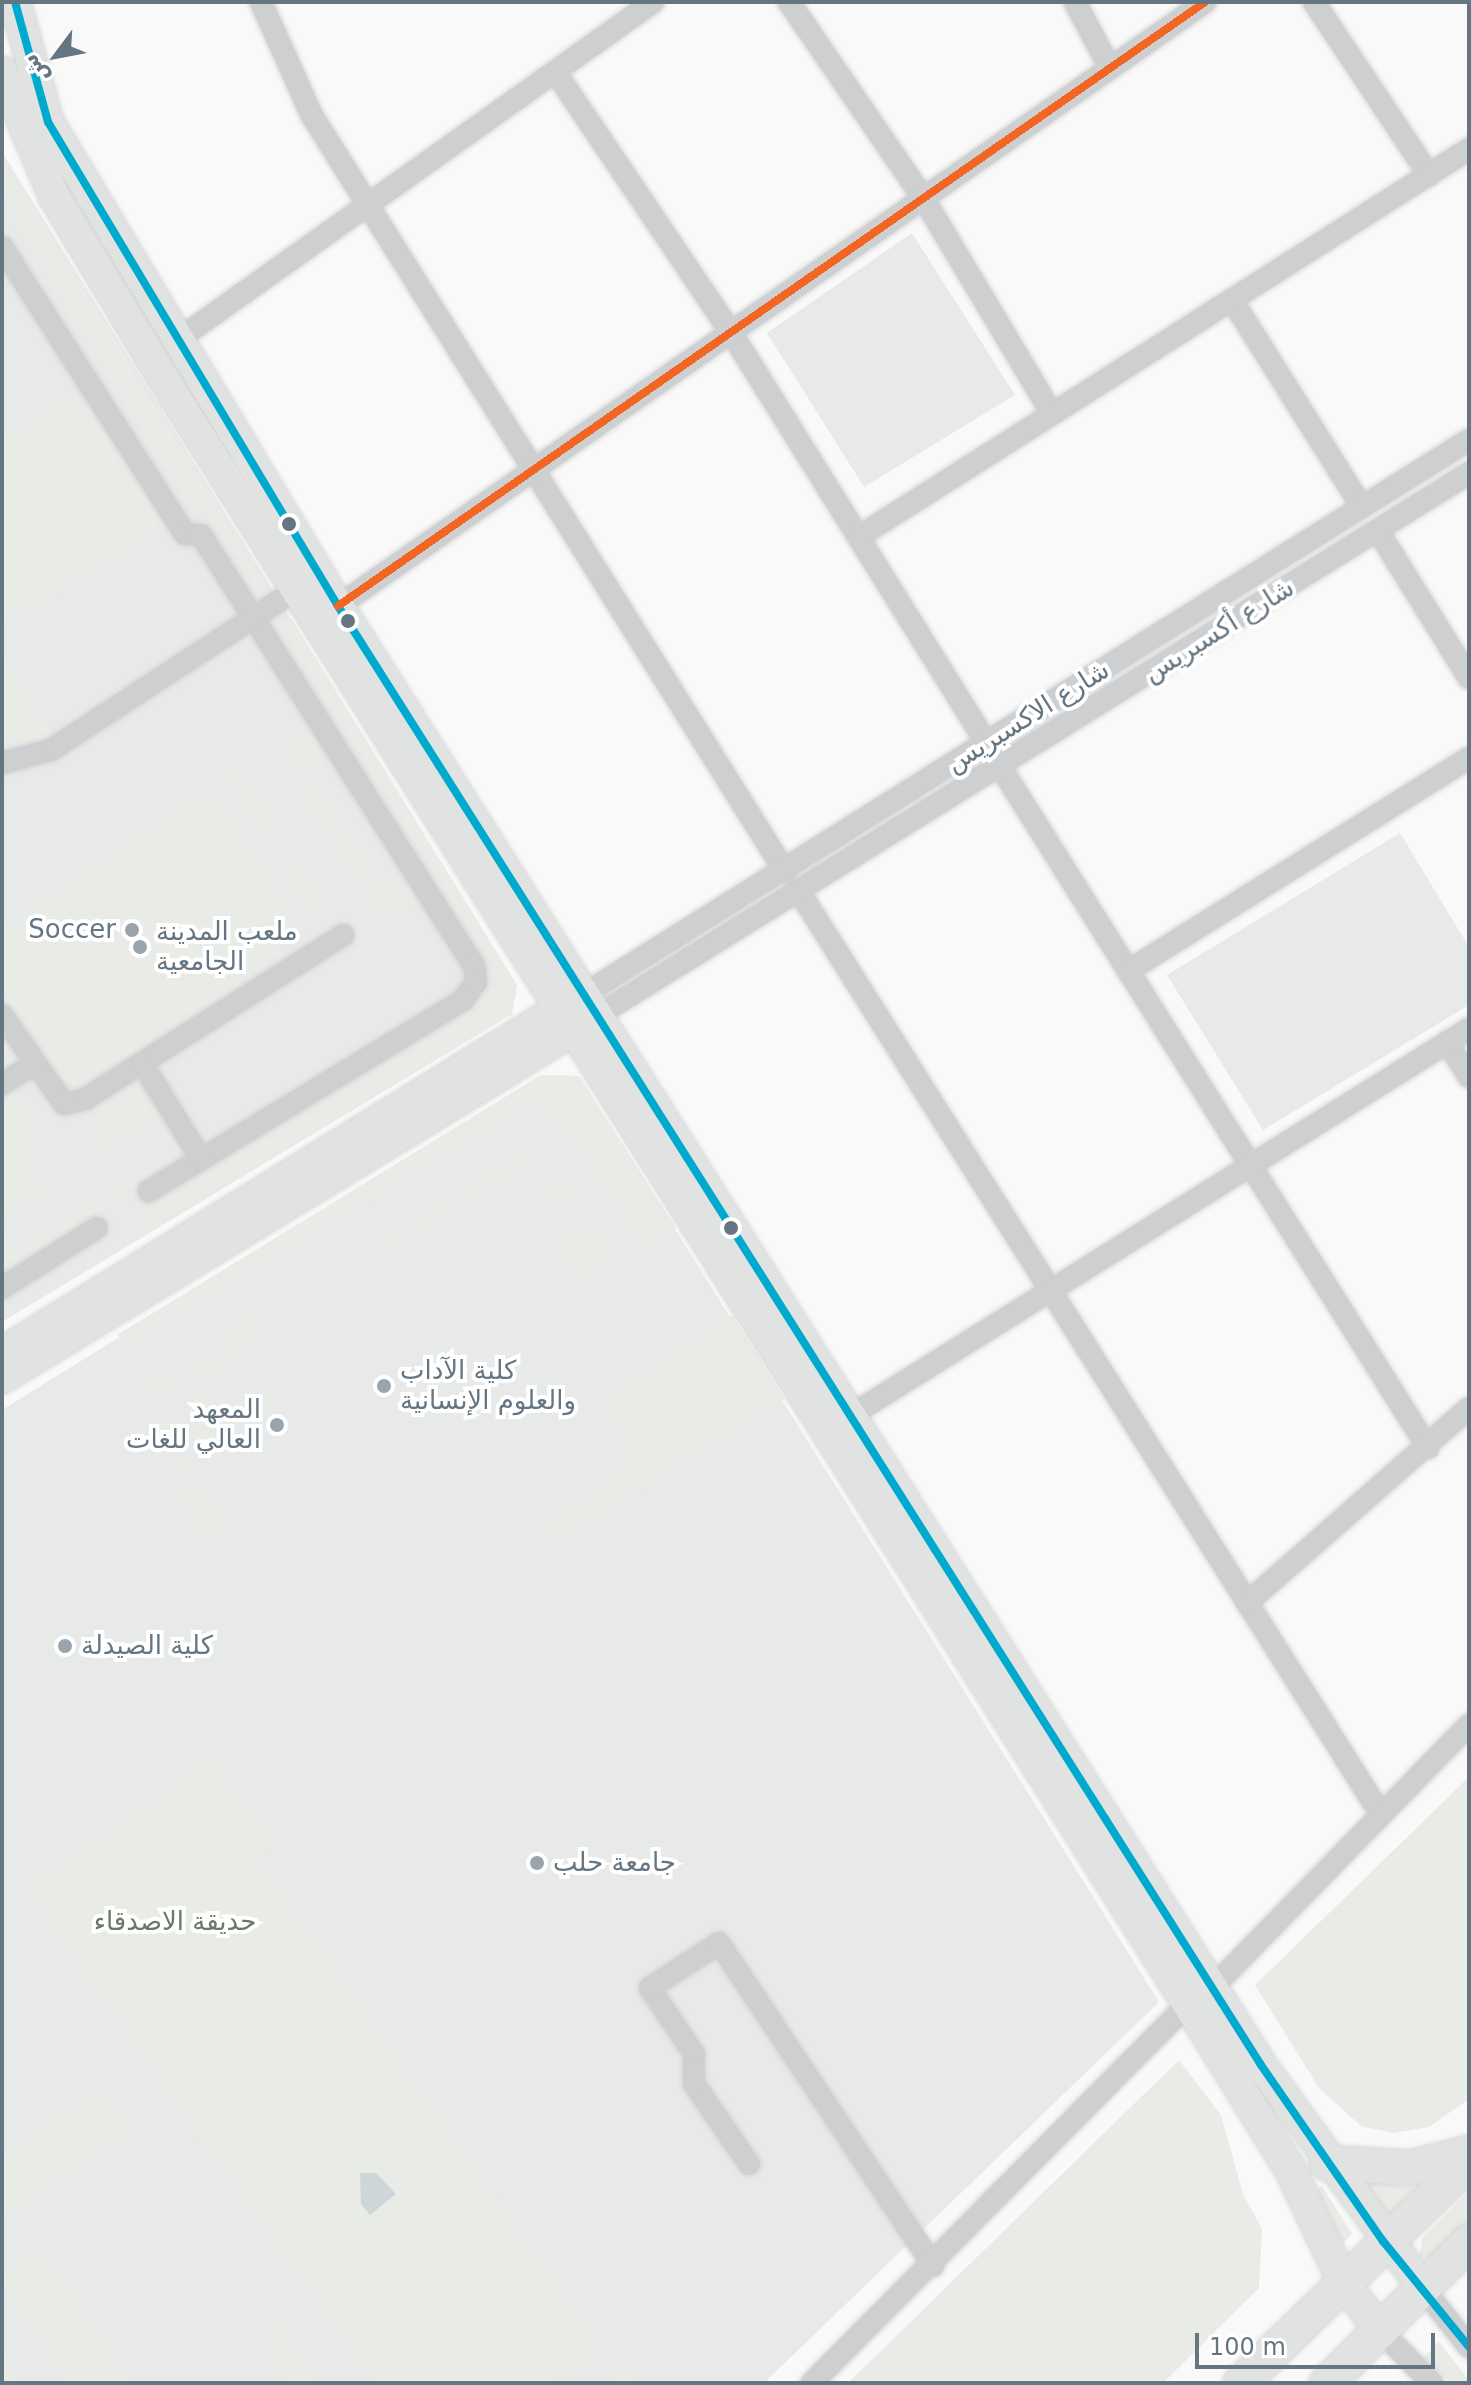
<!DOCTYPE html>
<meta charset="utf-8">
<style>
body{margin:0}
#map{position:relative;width:1471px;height:2385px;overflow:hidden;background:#f9f9f9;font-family:"DejaVu Sans","Noto Sans Arabic",sans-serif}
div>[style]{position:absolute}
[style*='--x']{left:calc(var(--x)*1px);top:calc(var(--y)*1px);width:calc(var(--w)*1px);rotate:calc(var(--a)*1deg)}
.built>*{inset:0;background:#e8e9e9}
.green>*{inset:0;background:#e8ebe6}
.round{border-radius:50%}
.water>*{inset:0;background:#ced6d9}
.roads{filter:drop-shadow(0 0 2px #d5d6d7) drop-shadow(0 0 2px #d5d6d7)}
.minor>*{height:22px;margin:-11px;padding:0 11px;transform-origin:11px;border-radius:11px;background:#cecfd0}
.major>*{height:30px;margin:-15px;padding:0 15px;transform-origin:15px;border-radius:15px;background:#e1e2e2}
.highway>*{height:34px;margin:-17px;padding:0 17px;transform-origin:17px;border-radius:17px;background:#e1e2e2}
.bus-1>*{height:8px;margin:-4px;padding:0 4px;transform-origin:4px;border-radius:4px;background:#00a9ce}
.bus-2>*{height:8px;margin:-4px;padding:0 4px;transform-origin:4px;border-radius:4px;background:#f26522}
.dots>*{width:22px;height:22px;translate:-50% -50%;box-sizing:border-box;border:4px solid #fff;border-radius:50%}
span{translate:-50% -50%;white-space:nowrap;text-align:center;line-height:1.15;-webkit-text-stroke:8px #fff;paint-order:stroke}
.street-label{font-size:26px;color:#657683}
.poi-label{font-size:26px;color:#657683}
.right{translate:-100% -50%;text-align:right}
.left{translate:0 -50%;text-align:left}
.park-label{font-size:26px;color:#687a64}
.frame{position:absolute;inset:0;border:4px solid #657683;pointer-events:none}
.north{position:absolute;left:16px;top:16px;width:80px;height:80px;-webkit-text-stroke:6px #fff;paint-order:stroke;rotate:238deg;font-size:22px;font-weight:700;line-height:32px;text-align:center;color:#657683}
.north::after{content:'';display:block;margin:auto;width:28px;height:36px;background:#657683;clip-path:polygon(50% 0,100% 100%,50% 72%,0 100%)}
.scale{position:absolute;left:1195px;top:2333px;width:240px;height:36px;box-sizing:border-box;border:4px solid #657683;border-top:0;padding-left:10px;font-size:24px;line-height:28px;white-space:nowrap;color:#657683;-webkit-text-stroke:6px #fff;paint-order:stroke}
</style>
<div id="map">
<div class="built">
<i style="clip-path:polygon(2px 152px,517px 985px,512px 1014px,2px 1322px)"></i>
<i style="clip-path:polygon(912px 233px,1015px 395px,864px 487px,767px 333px)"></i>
<i style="clip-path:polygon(1400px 833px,1469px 947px,1469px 1005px,1263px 1130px,1167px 975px)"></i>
<i style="clip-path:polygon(541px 1075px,579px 1076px,1159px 2002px,764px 2383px,2px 2383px,2px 1410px)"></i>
</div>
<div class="green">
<i style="clip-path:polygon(2px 155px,270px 596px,263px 601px,205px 506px,193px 513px,18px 224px,2px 191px)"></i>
<i style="clip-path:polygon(78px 391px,168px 525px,2px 625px,2px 437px)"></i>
<i style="clip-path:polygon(291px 618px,517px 985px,512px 1014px,150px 1229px,141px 1213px,484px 1000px,496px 985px,492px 965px,280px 626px)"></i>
<i style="clip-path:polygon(2px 651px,53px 737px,2px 753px)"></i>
<i style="clip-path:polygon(310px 725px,319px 740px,315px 768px,295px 780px,274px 749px)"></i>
<i style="clip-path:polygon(240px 771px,283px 834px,267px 842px,224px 777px)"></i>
<i style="clip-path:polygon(314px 778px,336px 813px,317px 824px,296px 791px)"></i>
<i style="clip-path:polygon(212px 789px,298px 921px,273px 937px,284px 956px,81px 1087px,67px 1082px,2px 995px,2px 925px)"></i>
<i class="round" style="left:323px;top:821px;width:24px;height:24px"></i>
<i style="clip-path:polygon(352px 841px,374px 874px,355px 886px,333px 852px)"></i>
<i style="clip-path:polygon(299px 859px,328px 905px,313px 915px,281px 866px)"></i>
<i style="clip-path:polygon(384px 879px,410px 889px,417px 900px,383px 921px,365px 891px)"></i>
<i style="clip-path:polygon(541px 1075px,579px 1076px,676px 1228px,643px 1248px,563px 1121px,534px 1109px,514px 1113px,129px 1343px,117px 1335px)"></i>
<i style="clip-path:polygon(138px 1085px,182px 1153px,2px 1277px,2px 1228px,17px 1251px,174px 1150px,155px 1120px,103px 1153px,83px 1121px)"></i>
<i style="clip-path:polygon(14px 1091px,46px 1142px,25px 1155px,48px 1190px,2px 1219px,2px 1099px)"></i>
<i style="clip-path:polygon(541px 1142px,556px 1161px,545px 1169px,530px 1145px)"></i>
<i class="round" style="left:512px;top:1154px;width:22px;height:22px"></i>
<i style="clip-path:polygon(501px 1163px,516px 1187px,510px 1190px,502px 1178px,466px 1199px,459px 1188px)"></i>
<i class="round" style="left:554px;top:1177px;width:22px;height:22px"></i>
<i class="round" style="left:536px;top:1190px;width:20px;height:20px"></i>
<i style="clip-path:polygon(443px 1197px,451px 1208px,419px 1230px,412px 1219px)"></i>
<i style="clip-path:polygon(595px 1222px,616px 1255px,579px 1278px,559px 1244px)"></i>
<i style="clip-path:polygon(397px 1226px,404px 1237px,373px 1258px,366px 1247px)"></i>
<i style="clip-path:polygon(265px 1310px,241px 1357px,202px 1345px)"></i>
<i style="clip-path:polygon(732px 1315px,785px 1399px,546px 1547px,544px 1523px,638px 1460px,601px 1401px)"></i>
<i style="clip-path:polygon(185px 1354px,239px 1370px,235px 1380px,173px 1361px)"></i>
<i style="clip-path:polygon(147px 1376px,230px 1404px,226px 1415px,144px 1386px)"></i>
<i style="clip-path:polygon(152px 1415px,227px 1438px,223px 1448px,156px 1427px)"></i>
<i style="clip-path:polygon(165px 1455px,219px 1472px,215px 1483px,169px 1468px)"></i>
<i style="clip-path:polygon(175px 1482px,224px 1502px,218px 1537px,193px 1529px)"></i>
<i style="clip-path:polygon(212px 1757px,273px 1843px,255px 1855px,602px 2349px,555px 2383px,374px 2383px,25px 1890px)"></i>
<i style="clip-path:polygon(1469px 1777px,1469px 2099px,1429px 2127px,1393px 2133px,1361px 2126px,1319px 2088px,1255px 1985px)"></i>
<i style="clip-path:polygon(1179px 2060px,1221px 2115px,1243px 2194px,1262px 2229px,1259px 2288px,1163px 2383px,848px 2383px)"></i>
<i style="clip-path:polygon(90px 2071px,131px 2134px,2px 2218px,2px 2154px,93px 2095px,81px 2076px)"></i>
<i style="clip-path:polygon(1347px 2172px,1380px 2182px,1417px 2189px,1384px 2221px)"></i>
<i style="clip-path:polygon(1322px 2186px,1352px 2234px,1339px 2247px,1317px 2189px)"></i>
<i style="clip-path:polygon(1469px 2191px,1469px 2226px,1438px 2256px,1419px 2258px,1422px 2238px)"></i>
<i style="clip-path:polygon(45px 2248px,133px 2383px,65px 2383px,2px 2285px,2px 2275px)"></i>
<i style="clip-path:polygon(277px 2321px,322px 2383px,272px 2383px,283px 2376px,259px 2334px)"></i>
<i style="clip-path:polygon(1439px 2342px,1469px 2380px,1469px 2383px,1451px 2383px,1423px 2358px)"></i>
<i style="clip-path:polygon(2px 2351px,22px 2383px,2px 2383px)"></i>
<i style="clip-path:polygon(624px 2364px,637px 2383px,603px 2383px)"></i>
</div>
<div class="water">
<i style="clip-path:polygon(360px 2173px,376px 2173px,396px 2194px,370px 2215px,361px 2204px)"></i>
</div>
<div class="roads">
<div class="minor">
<i style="--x:261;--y:2;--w:123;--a:65.9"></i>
<i style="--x:311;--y:114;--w:895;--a:57.96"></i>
<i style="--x:789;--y:2;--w:239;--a:55.6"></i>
<i style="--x:924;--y:199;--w:250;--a:59.2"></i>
<i style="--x:1075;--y:2;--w:75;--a:62.1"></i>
<i style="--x:1314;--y:2;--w:208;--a:56.4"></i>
<i style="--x:556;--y:73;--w:315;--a:56"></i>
<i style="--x:732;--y:334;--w:482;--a:58.1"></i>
<i style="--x:2;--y:247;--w:340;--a:57.5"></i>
<i style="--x:185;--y:534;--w:16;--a:4"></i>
<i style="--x:201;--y:535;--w:510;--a:57.65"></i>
<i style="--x:474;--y:966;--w:16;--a:83"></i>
<i style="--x:476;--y:982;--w:22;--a:126"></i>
<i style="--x:463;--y:1000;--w:368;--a:148.7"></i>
<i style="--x:1232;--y:300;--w:244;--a:57.9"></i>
<i style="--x:176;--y:341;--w:585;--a:-35.4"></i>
<i style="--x:1378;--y:531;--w:173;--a:58.2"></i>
<i style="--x:860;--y:536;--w:722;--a:-32.43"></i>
<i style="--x:338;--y:606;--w:1057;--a:-34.86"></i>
<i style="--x:2;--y:763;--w:51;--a:-14.9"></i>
<i style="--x:51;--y:750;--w:274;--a:-33.2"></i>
<i style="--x:1001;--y:768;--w:803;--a:57.87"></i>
<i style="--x:800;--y:893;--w:1088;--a:57.77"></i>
<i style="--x:1128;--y:971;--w:402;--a:-32"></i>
<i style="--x:586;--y:993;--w:1042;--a:-32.06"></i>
<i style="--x:600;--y:1014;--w:1024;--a:-31.9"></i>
<i style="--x:2;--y:1015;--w:108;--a:55.1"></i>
<i style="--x:64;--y:1104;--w:22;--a:-13"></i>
<i style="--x:85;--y:1099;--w:306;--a:-32.4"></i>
<i style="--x:1447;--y:1042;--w:41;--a:57.8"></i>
<i style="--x:142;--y:1063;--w:113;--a:58.4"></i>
<i style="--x:2;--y:1084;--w:38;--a:-32"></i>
<i style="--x:2;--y:1288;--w:112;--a:-32.3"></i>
<i style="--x:853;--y:1414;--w:726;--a:-32.01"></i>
<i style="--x:1247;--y:1603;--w:295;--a:-41.3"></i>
<i style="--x:1215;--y:1985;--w:363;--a:-45.7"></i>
<i style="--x:749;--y:2164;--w:97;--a:-124.5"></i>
<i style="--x:694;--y:2084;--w:30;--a:-90"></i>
<i style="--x:694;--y:2054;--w:79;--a:-123.7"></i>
<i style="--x:650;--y:1988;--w:82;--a:-33.1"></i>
<i style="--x:719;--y:1943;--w:387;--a:56.4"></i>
<i style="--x:1422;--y:2287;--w:76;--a:51.9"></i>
<i style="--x:1379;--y:2329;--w:76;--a:45.5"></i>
<i style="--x:812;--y:2383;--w:534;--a:-45.23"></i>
</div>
<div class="major">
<i style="--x:15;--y:2;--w:124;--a:74.6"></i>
<i style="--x:48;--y:122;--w:564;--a:59.07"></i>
<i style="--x:338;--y:606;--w:1726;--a:57.68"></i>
<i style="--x:1261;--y:2065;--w:274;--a:54"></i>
<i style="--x:2;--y:72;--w:134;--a:67.2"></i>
<i style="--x:54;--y:196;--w:214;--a:59.1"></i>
<i style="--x:164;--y:380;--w:1920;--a:57.77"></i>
<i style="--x:1188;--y:2004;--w:194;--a:58.3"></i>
<i style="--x:1290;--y:2169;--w:124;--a:64.7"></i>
<i style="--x:1343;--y:2281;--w:60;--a:53.1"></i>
<i style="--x:2;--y:1353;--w:672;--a:-31.68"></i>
<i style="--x:2;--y:1378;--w:686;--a:-31.35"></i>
</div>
<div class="highway">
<i style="--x:1327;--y:2163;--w:84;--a:3.4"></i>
<i style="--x:1411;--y:2168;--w:60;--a:-14.5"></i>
<i style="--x:1241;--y:2383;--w:318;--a:-44.1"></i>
<i style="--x:1327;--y:2383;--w:200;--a:-44.8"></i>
</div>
</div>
<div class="bus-1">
<i style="--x:15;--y:2;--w:124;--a:74.6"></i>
<i style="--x:48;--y:122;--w:564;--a:59.07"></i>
<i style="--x:338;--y:606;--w:1726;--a:57.68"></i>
<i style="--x:1261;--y:2065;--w:214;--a:55.3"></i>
<i style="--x:1383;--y:2241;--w:136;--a:50.9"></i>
</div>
<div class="bus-2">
<i style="--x:338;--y:606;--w:1057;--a:-34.86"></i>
</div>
<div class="dots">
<i style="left:289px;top:524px;background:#657683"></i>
<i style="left:348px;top:621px;background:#657683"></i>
<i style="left:132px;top:930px;background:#99a4ac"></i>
<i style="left:140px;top:947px;background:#99a4ac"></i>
<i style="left:731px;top:1228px;background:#657683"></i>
<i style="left:384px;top:1386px;background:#99a4ac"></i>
<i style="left:277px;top:1425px;background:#99a4ac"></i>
<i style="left:65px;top:1646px;background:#99a4ac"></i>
<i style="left:537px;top:1863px;background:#99a4ac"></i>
</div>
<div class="street-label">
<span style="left:1219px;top:631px;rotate:-32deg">شارع أكسبريس</span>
<span style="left:1028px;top:717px;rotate:-32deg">شارع الاكسبريس</span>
</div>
<div class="poi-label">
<span class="right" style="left:116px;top:930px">Soccer</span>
<span class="left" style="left:156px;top:947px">ملعب المدينة<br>الجامعية</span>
<span class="left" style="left:400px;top:1386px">كلية الآداب<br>والعلوم الإنسانية</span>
<span class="right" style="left:261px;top:1425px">المعهد<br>العالي للغات</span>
<span class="left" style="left:81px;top:1646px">كلية الصيدلة</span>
<span class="left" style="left:553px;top:1863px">جامعة حلب</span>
</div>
<div class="park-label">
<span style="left:175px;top:1922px">حديقة الاصدقاء</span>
</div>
<div class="frame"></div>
<div class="north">ش</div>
<div class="scale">100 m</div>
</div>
